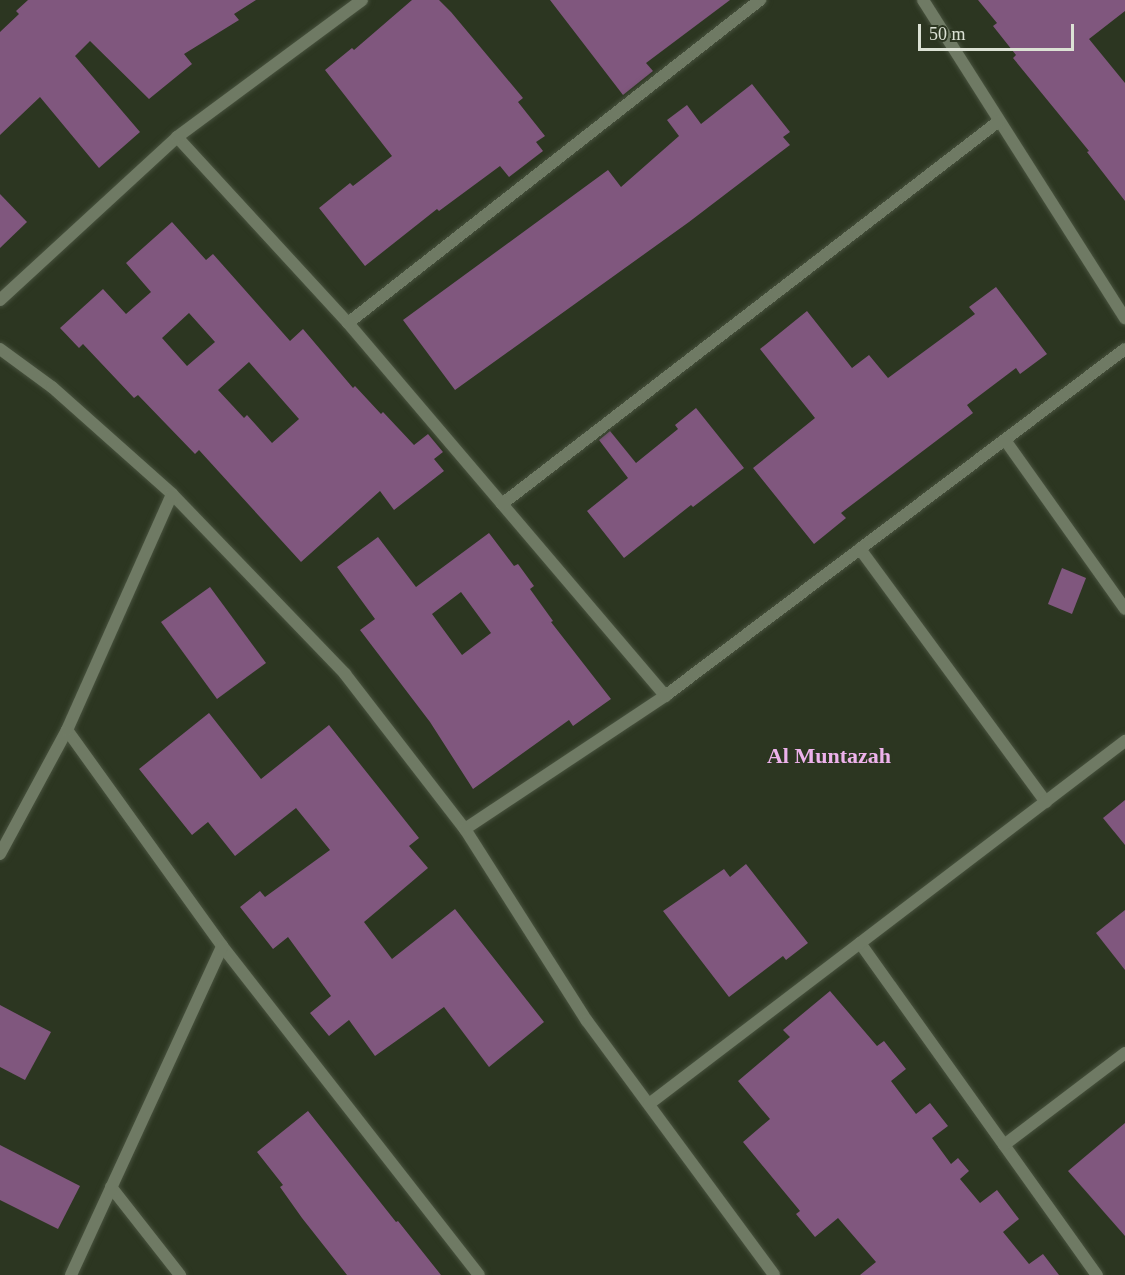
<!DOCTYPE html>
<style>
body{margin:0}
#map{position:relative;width:1125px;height:1275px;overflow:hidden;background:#2c3621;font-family:"Times New Roman",serif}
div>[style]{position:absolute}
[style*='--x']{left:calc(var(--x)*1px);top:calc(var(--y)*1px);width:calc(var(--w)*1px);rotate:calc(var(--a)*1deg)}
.building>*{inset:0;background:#80577e}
.roads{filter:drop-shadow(0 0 2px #48523e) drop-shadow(0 0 2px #48523e)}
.minor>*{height:12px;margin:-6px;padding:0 6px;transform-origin:6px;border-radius:6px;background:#6f7a64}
span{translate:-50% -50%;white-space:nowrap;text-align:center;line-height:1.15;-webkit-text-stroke:6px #2c3621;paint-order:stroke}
.neighbourhood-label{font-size:22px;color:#edb2eb;font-weight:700}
.scale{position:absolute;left:918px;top:24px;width:156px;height:27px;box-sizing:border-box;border:3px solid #dce2d5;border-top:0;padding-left:8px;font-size:18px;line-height:21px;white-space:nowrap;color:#dce2d5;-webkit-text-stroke:4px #2c3621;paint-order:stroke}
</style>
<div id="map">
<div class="building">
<i style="clip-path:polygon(28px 0,256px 0,234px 14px,239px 20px,184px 54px,192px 64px,149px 99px,90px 41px,75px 56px,140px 132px,99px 168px,40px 97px,0 135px,0 32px,19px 14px,16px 11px)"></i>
<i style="clip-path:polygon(412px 0,439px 0,451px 12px,523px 98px,518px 102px,545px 136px,536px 142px,543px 151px,509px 177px,500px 166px,439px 211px,437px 209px,365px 266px,319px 208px,350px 183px,353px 186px,392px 156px,325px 70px,352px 48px,354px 50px)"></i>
<i style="clip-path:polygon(550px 0,730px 0,646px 63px,653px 71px,623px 95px)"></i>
<i style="clip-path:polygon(978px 0,1125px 0,1125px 11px,1089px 39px,1125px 83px,1125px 201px,1087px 152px,1089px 151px,1013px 58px,1016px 55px,993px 26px,997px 23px)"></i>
<i style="clip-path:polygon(752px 84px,790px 132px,783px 137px,790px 145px,689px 222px,455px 390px,403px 320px,608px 170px,621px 187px,679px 136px,667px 120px,687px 105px,701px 124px)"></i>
<i style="clip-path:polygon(0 194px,27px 222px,0 248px)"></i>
<i style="clip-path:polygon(evenodd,172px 222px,206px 260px,213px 254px,290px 341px,303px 329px,353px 388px,355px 386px,381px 414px,383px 412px,414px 445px,428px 434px,443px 452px,434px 459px,444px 471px,394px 510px,380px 491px,301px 562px,199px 450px,195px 454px,138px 395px,134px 398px,83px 344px,79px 348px,60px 328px,103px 289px,126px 314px,151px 292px,126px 263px,172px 222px,189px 313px,215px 342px,187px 366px,162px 338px,189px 313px,172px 222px,249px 362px,299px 419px,272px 443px,247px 415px,244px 418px,218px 390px,249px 362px)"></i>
<i style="clip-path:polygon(996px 287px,1047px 354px,1020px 374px,1016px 368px,967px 405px,973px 413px,841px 513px,846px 518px,814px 544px,753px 468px,815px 418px,760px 349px,807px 311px,852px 368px,869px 355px,888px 378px,975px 314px,969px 307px)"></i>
<i style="clip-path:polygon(696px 408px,744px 468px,693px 507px,691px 505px,624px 558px,587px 511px,628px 478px,599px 440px,610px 431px,636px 463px,678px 429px,675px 425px)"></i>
<i style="clip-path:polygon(evenodd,489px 533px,514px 566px,518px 564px,534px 586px,530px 589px,553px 621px,551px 622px,611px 699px,573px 726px,569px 720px,473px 789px,430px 722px,360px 630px,375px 619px,337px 567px,378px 537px,416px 587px,489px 533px,461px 592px,491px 633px,462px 655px,432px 614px,461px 592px)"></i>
<i style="clip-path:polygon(1062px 568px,1086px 578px,1072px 614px,1048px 604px)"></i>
<i style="clip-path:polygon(210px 587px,266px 663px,217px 699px,161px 622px)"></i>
<i style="clip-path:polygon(209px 713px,261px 779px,329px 725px,419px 838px,409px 846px,428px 868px,364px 922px,392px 959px,455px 909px,544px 1022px,489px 1067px,444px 1007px,375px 1056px,349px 1020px,329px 1036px,310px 1013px,331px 996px,288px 937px,273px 949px,240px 907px,260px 891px,265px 897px,330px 850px,296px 808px,235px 856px,208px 822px,192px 835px,139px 769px)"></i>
<i style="clip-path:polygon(1125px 800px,1125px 845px,1103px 818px)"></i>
<i style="clip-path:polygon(746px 864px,808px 943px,786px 960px,783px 956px,729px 997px,663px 911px,724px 869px,730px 877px)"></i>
<i style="clip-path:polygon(1125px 910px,1125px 970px,1096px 933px)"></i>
<i style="clip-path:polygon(830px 991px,877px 1046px,884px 1041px,906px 1069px,891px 1081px,916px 1114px,930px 1103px,948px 1126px,932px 1138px,951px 1164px,958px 1158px,969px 1171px,960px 1179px,980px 1203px,997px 1190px,1019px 1219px,1003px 1232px,1029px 1264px,1043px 1254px,1059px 1275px,860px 1275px,876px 1262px,838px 1218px,815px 1237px,796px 1214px,800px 1211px,743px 1142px,770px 1119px,738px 1081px,790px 1037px,783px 1030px)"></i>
<i style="clip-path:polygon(0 1005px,51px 1032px,25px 1080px,0 1067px)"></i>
<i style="clip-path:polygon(308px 1111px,396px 1222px,398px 1221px,441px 1275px,347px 1275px,302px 1218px,280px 1187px,283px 1185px,257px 1152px)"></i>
<i style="clip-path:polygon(1125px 1123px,1125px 1236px,1068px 1171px)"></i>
<i style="clip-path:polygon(0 1145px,80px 1186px,58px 1229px,0 1200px)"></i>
</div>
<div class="roads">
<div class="minor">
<i style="--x:923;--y:0;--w:377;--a:57.6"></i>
<i style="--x:177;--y:137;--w:253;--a:47.4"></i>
<i style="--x:348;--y:323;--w:490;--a:49.6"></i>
<i style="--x:0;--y:300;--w:241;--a:-42.6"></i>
<i style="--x:177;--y:137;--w:230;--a:-36.5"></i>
<i style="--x:348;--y:323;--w:524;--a:-38.1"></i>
<i style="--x:0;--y:349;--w:64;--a:36.2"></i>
<i style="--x:52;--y:387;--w:161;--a:41.7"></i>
<i style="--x:172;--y:494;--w:250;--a:46.1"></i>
<i style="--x:345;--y:674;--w:196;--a:52.3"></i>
<i style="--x:465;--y:829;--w:227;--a:57.6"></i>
<i style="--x:587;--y:1021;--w:315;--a:53.6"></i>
<i style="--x:1005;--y:440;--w:207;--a:54.6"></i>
<i style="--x:502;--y:504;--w:627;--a:-37.62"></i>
<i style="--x:860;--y:549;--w:314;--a:53.7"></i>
<i style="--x:67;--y:730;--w:266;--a:54.3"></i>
<i style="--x:222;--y:946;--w:417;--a:52"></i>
<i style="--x:465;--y:829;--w:240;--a:-33.6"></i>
<i style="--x:665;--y:696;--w:576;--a:-37.03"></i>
<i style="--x:0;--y:854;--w:141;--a:-61.6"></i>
<i style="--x:67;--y:730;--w:258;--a:-66"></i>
<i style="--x:860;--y:943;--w:408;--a:54.5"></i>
<i style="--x:649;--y:1104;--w:599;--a:-37.33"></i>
<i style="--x:1004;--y:1145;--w:152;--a:-37.2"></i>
<i style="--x:111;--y:1187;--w:112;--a:51.9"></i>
<i style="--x:71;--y:1275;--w:362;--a:-65.3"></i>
</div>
</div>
<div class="neighbourhood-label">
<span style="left:829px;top:756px">Al Muntazah</span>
</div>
<div class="scale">50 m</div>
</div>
